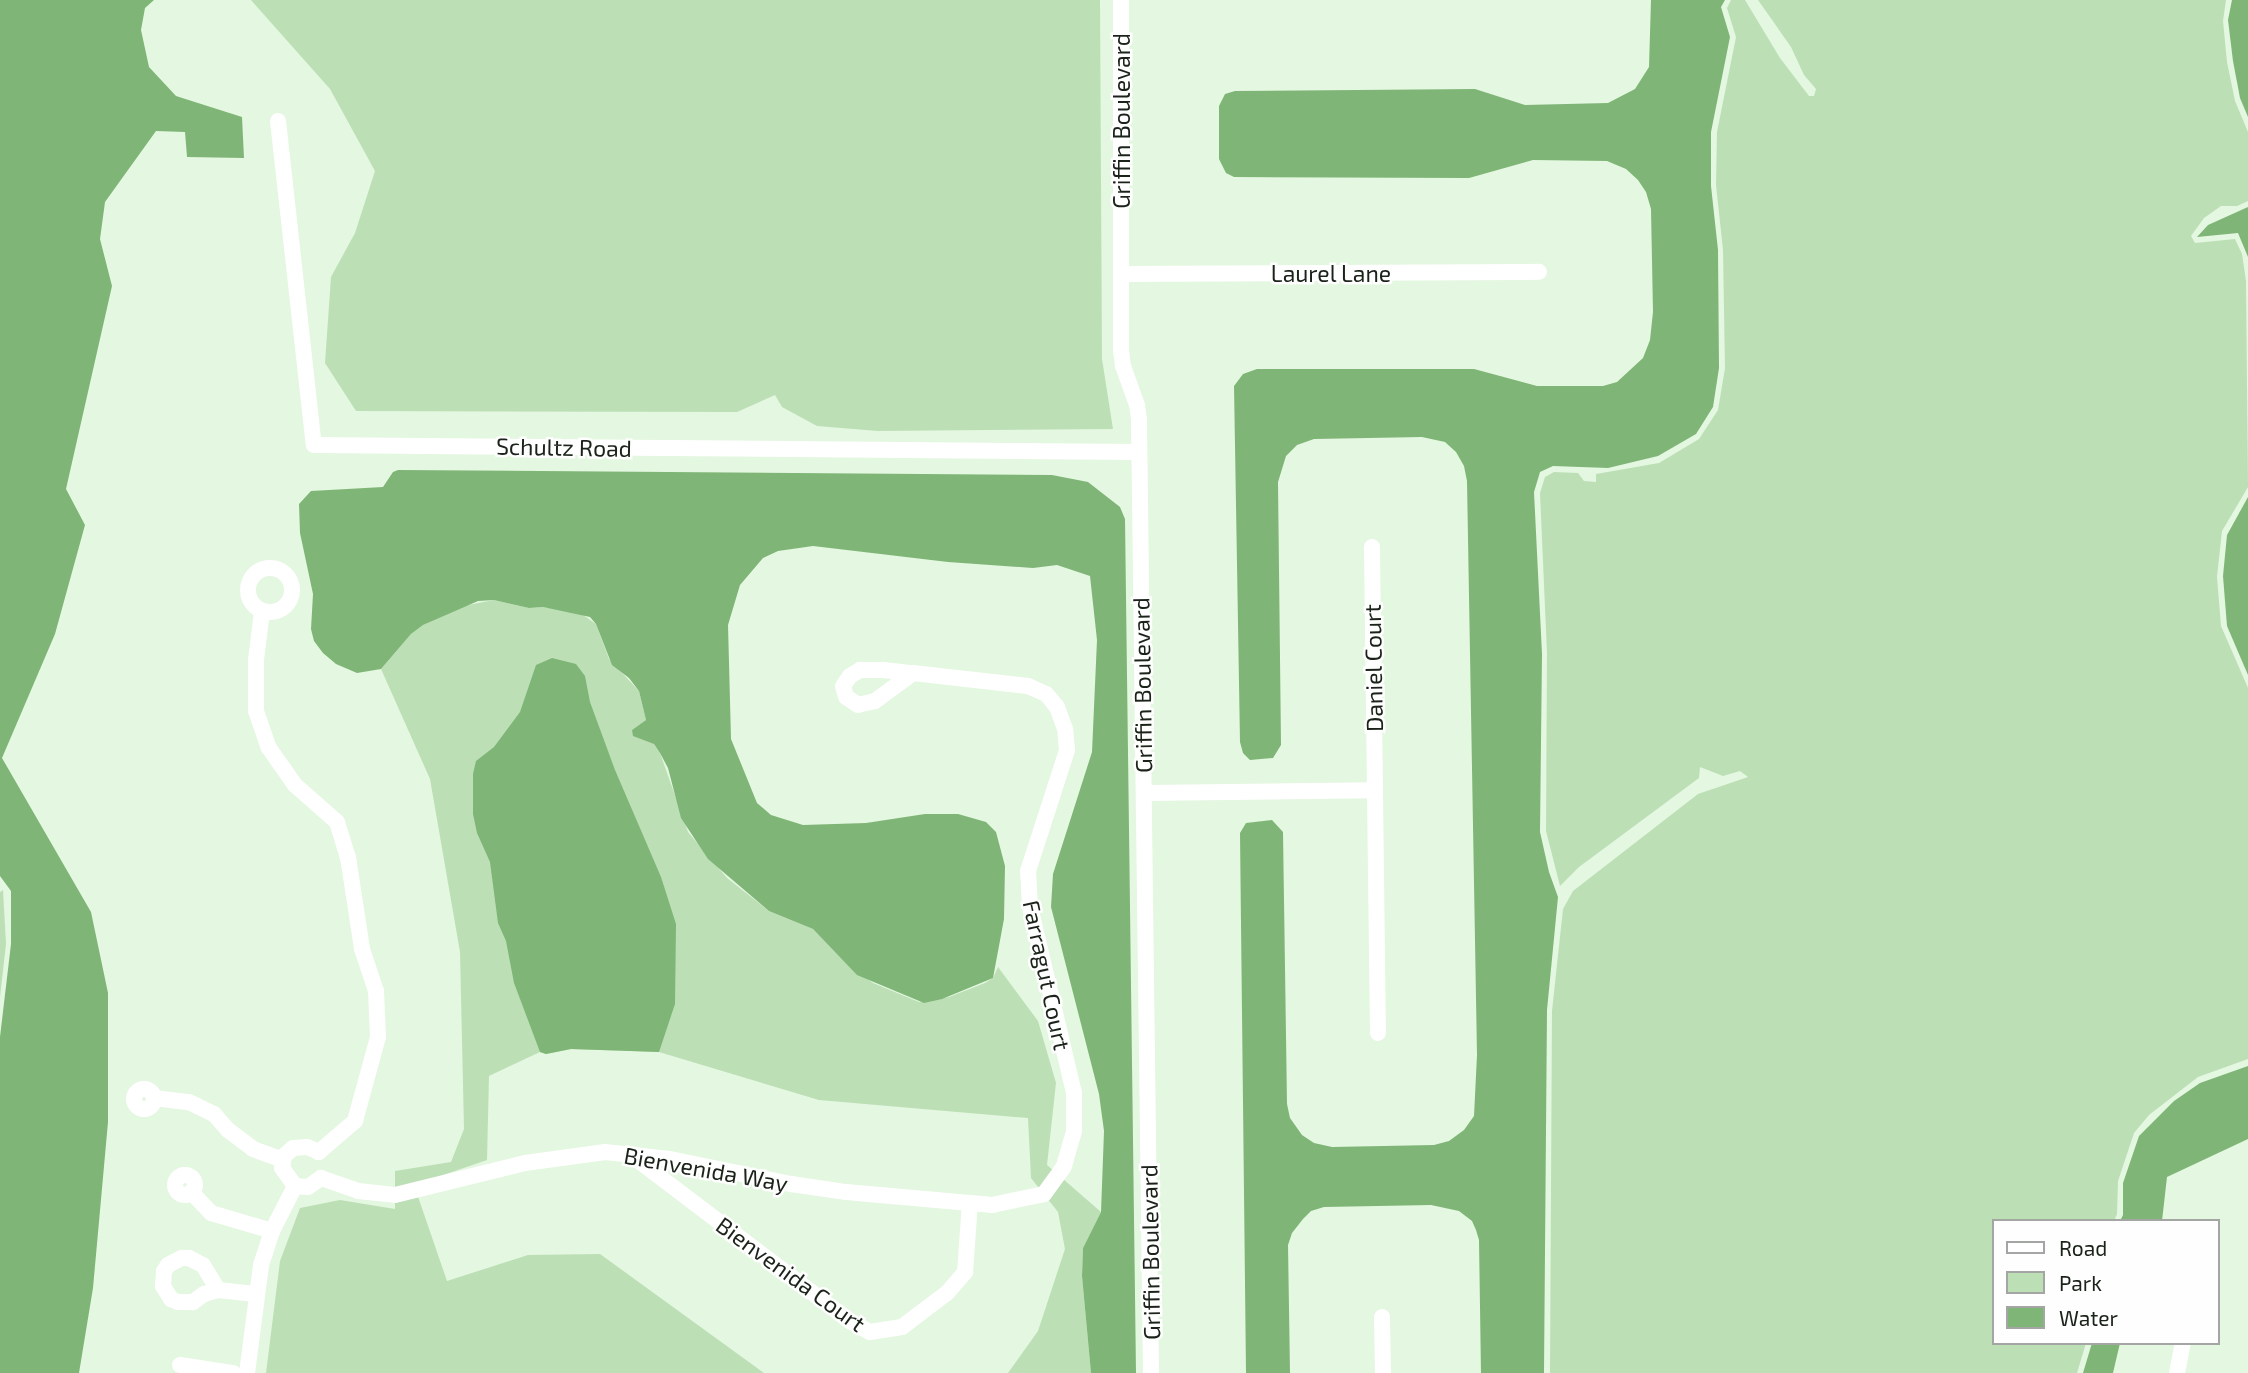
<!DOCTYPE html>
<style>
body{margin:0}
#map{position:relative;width:2248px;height:1373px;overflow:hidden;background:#e4f7e0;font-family:"Exo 2",sans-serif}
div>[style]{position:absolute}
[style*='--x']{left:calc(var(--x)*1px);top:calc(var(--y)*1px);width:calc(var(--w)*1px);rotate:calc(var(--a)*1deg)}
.green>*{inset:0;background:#bcdfb6}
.water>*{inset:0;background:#7fb576}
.minor>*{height:16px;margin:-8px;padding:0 8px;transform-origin:8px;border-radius:8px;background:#fff}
.minor>.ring{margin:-8px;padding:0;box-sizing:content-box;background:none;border:16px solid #fff;border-radius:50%}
span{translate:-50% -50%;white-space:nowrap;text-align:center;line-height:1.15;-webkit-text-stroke:5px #fefefe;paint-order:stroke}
.street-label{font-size:23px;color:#1a2219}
.legend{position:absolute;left:1992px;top:1219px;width:228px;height:126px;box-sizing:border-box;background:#fefefe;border:2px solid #a3a6a2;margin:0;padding:9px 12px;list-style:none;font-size:21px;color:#1a2219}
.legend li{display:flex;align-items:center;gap:14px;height:35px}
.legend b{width:35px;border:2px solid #a3a6a2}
</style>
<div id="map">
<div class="green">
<i style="clip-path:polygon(251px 0,1100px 0,1102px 359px,1113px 429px,878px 431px,817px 426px,782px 407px,775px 395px,737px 412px,356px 411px,325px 363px,331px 277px,355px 233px,375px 171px,330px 89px)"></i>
<i style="clip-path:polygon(1731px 0,1745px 0,1780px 58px,1809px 96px,1814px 96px,1816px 89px,1804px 75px,1791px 47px,1758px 0,2226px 0,2223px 21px,2227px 62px,2235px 101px,2248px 132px,2248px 201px,2237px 206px,2221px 206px,2204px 218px,2191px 236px,2195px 243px,2235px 239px,2242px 254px,2246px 281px,2248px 487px,2222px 531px,2217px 577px,2221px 626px,2248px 688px,2248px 1059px,2198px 1077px,2149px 1115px,2134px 1133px,2118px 1181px,2117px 1214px,2114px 1221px,1994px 1221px,1994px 1343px,2086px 1343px,2077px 1373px,1550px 1373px,1552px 1011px,1563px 909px,1573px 891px,1698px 794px,1748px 777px,1740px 771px,1723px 776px,1700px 767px,1699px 778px,1579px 867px,1560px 886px,1546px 831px,1547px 653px,1540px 493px,1545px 477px,1554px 472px,1578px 473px,1584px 481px,1596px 482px,1596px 474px,1659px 463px,1699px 439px,1718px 410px,1725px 368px,1723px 250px,1716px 185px,1717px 132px,1736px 37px,1727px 8px)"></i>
<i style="clip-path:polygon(494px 600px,529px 608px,543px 607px,580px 613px,596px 624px,609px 659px,639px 691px,646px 720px,632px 730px,654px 744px,660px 753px,688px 832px,727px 878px,769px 911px,813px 929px,847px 964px,873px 983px,919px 1002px,949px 997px,985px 983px,993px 978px,998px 967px,1038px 1021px,1056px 1083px,1047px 1165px,1101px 1212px,1083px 1248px,1082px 1276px,1091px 1373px,1008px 1373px,1038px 1331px,1065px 1249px,1058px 1212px,1031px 1178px,1028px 1118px,819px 1100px,659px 1052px,571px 1049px,546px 1054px,540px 1052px,489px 1076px,487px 1160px,414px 1185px,447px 1281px,528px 1255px,600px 1254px,764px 1373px,266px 1373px,280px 1261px,300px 1208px,340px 1200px,395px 1209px,395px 1171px,451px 1162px,464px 1129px,460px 952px,430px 779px,381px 669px,411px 634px,423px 625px,463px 606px)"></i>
<i style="clip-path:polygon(3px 890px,6px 944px,0 997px,0 892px)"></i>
</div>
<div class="water">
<i style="clip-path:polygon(0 0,154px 0,145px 8px,141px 30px,149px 67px,176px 96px,242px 117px,244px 158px,187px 157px,185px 132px,156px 131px,105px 202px,100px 239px,112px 286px,66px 489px,85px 525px,55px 634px,2px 758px,91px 912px,108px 993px,108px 1122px,93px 1288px,79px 1373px,0 1373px,0 1037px,11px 944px,11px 891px,0 876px)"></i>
<i style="clip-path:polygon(1651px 0,1725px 0,1721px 7px,1730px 37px,1711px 132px,1711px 186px,1718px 250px,1719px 368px,1713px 407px,1696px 434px,1658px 456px,1608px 468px,1553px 466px,1540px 472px,1534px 492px,1542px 654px,1540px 832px,1549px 872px,1558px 897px,1547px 1010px,1544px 1373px,1481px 1373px,1479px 1240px,1476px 1230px,1472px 1221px,1459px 1211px,1431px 1205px,1324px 1207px,1311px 1211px,1303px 1219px,1292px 1233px,1288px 1245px,1290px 1373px,1246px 1373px,1240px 833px,1246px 823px,1272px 820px,1283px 832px,1287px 1104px,1290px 1118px,1302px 1135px,1314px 1143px,1332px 1147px,1434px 1145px,1449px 1141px,1464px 1130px,1474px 1116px,1477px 1055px,1467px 481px,1464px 466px,1456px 452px,1445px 442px,1422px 437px,1314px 439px,1297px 445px,1286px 456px,1278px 482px,1281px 745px,1273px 758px,1250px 760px,1243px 753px,1240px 742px,1234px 386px,1243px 374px,1257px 369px,1474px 369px,1537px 386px,1603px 386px,1617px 382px,1643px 358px,1650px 340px,1653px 312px,1651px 209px,1646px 192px,1638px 180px,1626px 169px,1607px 161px,1533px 160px,1469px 178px,1234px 177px,1226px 173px,1219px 159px,1219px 106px,1225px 94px,1235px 91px,1475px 89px,1525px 105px,1608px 103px,1635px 89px,1649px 67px)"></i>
<i style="clip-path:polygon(2232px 0,2248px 0,2248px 117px,2240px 98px,2233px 61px,2228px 20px)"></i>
<i style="clip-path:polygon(2248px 207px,2248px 257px,2238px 233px,2197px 237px,2208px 225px)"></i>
<i style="clip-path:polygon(398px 470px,1052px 475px,1088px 482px,1120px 507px,1125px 519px,1136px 1373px,1091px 1373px,1082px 1276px,1083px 1248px,1101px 1212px,1104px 1131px,1099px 1094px,1051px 907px,1053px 874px,1092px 752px,1097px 640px,1090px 576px,1057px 565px,1033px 568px,948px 562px,813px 546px,778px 551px,763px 558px,740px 585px,728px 625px,731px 739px,757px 803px,771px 815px,803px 825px,866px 823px,925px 814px,958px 814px,986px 822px,996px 832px,1005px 866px,1004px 919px,993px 978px,942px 999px,924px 1003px,857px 975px,813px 929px,769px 911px,708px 859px,681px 818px,668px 768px,660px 753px,654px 744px,633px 736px,632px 730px,646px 720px,639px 691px,629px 678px,612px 665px,596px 624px,590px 617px,543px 607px,529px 608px,494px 600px,478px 601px,423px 625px,411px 634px,381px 669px,357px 673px,336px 664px,323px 653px,314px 641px,311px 629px,313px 594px,300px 533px,299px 504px,311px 491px,383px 487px,393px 472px)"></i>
<i style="clip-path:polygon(2248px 497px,2248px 675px,2227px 626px,2223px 576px,2227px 535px)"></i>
<i style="clip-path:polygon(552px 658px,576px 664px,585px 676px,590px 702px,615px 770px,661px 877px,676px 924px,675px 1004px,659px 1052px,571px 1049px,546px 1054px,540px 1052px,514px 983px,506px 941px,498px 923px,490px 862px,477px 833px,473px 814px,473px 774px,476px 761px,494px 747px,520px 712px,536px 665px)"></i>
<i style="clip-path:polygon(2248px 1066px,2248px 1139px,2167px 1177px,2162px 1221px,2120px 1221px,2123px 1215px,2123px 1183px,2139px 1136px,2174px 1101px,2200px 1083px)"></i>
<i style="clip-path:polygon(2092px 1343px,2120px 1343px,2113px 1373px,2083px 1373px)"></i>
</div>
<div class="minor">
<i style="--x:1121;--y:0;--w:350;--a:90"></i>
<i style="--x:1121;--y:350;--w:16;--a:83"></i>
<i style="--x:1123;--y:366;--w:41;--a:70.3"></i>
<i style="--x:1137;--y:405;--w:15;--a:82"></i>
<i style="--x:1139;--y:420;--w:953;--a:89.28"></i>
<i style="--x:278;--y:121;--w:326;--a:83.7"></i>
<i style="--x:314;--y:445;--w:825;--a:0.49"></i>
<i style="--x:1123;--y:274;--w:416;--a:-0.3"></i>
<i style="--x:1372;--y:547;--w:486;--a:89.3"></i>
<i class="ring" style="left:248px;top:568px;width:28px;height:28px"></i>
<i style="--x:262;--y:611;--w:49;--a:97"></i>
<i style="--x:256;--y:660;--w:51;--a:90"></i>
<i style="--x:256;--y:711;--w:39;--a:71"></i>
<i style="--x:269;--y:748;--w:45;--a:54.9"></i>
<i style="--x:295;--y:785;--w:56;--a:41.4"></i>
<i style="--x:337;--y:822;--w:37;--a:73"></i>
<i style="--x:348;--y:857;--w:93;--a:81.3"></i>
<i style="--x:362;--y:949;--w:44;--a:71.6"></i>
<i style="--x:376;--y:991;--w:46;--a:87.5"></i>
<i style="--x:378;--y:1037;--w:87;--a:105.3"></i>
<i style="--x:355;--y:1121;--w:48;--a:139.3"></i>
<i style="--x:860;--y:670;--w:23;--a:0"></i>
<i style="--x:883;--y:670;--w:30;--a:6"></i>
<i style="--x:913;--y:673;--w:47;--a:143.6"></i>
<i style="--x:875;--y:701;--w:17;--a:167"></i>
<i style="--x:858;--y:705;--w:14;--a:-146"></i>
<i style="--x:846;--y:697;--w:11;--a:-105"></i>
<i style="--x:843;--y:686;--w:12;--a:-55"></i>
<i style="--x:850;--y:676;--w:12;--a:-31"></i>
<i style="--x:1144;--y:793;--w:230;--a:-0.7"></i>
<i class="ring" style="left:134px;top:1089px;width:4px;height:4px"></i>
<i style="--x:154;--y:1098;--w:35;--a:7"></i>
<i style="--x:189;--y:1102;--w:28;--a:26"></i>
<i style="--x:214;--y:1114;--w:21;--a:49"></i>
<i style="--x:228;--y:1130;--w:31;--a:37"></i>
<i style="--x:253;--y:1149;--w:32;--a:20"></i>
<i style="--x:319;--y:1152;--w:13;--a:-157"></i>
<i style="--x:307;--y:1147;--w:14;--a:176"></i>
<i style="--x:293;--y:1148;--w:12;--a:138"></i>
<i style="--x:284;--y:1156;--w:12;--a:99"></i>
<i style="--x:282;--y:1168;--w:22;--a:54"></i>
<i style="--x:295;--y:1186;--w:13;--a:4"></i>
<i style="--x:308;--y:1187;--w:16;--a:-35"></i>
<i style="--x:631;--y:1155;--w:275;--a:37.2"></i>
<i style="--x:850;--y:1321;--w:23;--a:29"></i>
<i style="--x:870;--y:1332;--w:32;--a:-9"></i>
<i style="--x:902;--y:1327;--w:56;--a:-37.1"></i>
<i style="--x:947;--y:1293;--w:28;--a:-49"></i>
<i style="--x:965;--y:1272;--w:69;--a:-85.9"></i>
<i class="ring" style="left:175px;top:1175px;width:4px;height:4px"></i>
<i style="--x:321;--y:1178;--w:39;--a:19"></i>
<i style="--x:358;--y:1191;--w:37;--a:6"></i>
<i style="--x:395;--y:1195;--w:134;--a:-13.8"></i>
<i style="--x:525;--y:1163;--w:81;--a:-7.8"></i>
<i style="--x:605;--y:1152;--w:65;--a:6.1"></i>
<i style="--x:670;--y:1159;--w:124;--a:11.7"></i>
<i style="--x:791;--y:1184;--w:56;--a:8.3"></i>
<i style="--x:846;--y:1192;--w:147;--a:5.1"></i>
<i style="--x:992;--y:1205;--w:53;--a:-11.9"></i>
<i style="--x:1044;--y:1194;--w:34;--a:-54"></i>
<i style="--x:1064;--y:1166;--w:36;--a:-74"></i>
<i style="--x:1074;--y:1131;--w:38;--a:-90"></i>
<i style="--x:1074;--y:1093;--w:191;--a:-103.3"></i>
<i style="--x:1030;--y:907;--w:36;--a:-93"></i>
<i style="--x:1028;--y:871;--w:127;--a:-72.1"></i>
<i style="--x:1067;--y:750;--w:21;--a:-95"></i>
<i style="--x:1065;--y:729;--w:23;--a:-110"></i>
<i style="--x:1057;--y:707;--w:17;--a:-130"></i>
<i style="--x:1046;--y:694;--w:20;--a:-156"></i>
<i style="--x:1028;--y:686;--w:116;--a:-173.6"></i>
<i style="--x:191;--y:1192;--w:29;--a:46"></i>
<i style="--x:211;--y:1213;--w:64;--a:16.4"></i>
<i style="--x:182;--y:1258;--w:7;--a:0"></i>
<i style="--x:189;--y:1258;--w:16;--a:27"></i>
<i style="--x:203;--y:1265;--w:29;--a:59"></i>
<i style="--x:218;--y:1290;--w:15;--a:164"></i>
<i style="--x:204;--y:1294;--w:14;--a:144"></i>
<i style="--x:193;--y:1302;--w:15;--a:180"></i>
<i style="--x:178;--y:1302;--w:8;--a:-157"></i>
<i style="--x:171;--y:1299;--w:15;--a:-122"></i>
<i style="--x:163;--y:1286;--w:15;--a:-86"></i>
<i style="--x:164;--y:1271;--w:7;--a:-56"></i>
<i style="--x:168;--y:1265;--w:16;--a:-27"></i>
<i style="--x:218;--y:1290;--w:38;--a:6"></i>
<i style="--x:1382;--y:1317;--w:56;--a:89"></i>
<i style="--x:180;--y:1365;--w:54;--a:8.6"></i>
<i style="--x:247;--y:1373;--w:109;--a:-82.6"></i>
<i style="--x:261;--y:1265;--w:36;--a:-72"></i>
<i style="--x:272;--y:1231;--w:51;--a:-62.9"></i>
<i style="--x:2177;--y:1373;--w:31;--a:-79"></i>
</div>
<div class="street-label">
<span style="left:1121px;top:121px;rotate:-90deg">Griffin Boulevard</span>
<span style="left:1331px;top:273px">Laurel Lane</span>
<span style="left:564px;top:447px;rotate:1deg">Schultz Road</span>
<span style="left:1373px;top:668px;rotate:-91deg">Daniel Court</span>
<span style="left:1142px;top:685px;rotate:-91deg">Griffin Boulevard</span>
<span style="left:1047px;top:975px;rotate:78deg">Farragut Court</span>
<span style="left:706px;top:1169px;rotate:10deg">Bienvenida Way</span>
<span style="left:1150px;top:1252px;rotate:-91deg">Griffin Boulevard</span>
<span style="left:791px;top:1274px;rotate:36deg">Bienvenida Court</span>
</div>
<ul class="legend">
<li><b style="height:9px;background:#fff"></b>Road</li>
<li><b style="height:19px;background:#bcdfb6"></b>Park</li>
<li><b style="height:19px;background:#7fb576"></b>Water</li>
</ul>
</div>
